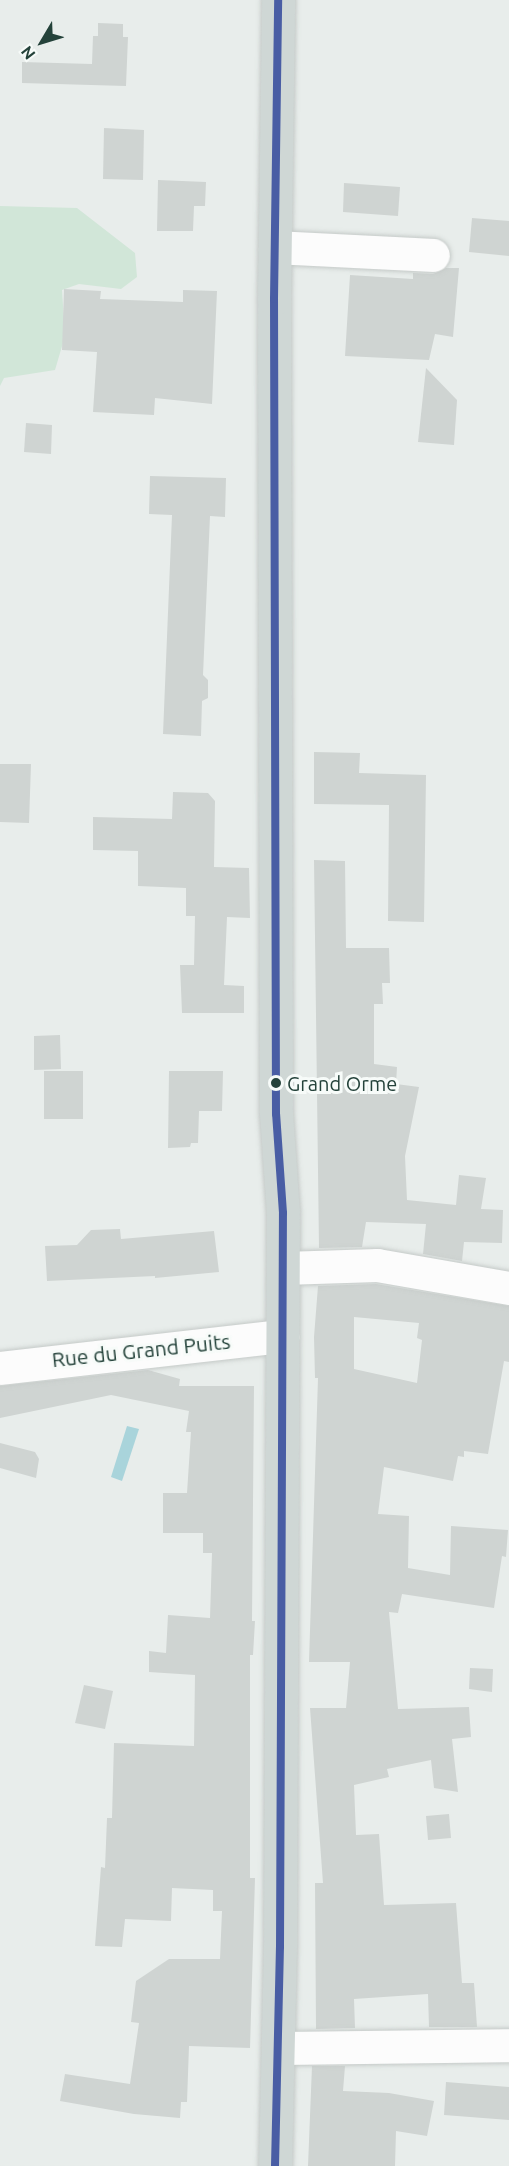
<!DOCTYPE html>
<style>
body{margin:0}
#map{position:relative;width:509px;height:2166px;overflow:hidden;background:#e8edeb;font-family:Ubuntu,sans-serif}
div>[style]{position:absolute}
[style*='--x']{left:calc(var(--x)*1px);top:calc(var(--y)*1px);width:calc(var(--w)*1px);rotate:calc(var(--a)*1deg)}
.green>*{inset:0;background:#d1e6d8}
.water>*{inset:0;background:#a9d4db}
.building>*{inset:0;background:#cfd4d2}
.roads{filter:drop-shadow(0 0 2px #c5cac8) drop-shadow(0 0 2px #c5cac8)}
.minor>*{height:33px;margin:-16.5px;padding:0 16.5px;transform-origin:16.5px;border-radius:16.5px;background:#fcfcfc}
.major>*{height:33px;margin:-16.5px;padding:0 16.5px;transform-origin:16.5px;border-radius:16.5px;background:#cfd7d5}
.bus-1>*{height:8px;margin:-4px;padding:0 4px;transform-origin:4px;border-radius:4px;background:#495da4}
.dots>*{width:16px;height:16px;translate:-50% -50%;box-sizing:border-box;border:3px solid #f7fbf9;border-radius:50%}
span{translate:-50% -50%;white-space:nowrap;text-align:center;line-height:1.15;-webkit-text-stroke:6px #f7fbf9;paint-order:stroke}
.bus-label{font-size:20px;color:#24423a}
.left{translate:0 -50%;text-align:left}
.street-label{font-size:21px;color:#24423a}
.north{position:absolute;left:12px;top:12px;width:60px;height:60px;-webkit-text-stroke:4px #f7fbf9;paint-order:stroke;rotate:232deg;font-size:16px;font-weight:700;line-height:24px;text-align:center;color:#24423a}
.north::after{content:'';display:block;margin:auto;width:21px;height:27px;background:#24423a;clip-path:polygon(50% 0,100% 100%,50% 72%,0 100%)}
</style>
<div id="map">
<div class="green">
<i style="clip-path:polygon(0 206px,77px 208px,135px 253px,137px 277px,121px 289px,79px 284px,62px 290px,65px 336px,55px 370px,4px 378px,0 386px)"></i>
</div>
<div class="water">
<i style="clip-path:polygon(127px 1426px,139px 1429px,122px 1481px,111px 1477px)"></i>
</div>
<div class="building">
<i style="clip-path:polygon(98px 23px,123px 24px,123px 37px,128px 37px,126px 86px,22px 83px,22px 62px,92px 64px,93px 36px,98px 36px)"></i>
<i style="clip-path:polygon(104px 128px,144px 130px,143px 180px,103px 179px)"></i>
<i style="clip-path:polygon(158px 180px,206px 182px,205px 206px,194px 206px,193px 231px,157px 231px)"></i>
<i style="clip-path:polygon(344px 183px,400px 187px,398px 216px,343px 212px)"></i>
<i style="clip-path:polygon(472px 218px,509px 221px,509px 256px,469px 252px)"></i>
<i style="clip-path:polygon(446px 268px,459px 268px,453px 337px,435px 334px,429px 360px,345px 356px,350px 275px,413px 279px,413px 273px,433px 274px)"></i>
<i style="clip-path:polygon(64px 289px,101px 291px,100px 299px,183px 302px,183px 290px,217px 291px,212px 404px,155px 398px,154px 415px,93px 412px,97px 352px,62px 350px)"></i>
<i style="clip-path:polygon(426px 368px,457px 400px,454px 445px,418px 442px)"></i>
<i style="clip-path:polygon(26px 423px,52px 425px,51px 454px,24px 452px)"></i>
<i style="clip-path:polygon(150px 476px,226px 478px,225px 517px,210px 516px,203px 675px,208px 680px,208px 698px,202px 701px,201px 736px,163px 734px,172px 515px,149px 514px)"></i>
<i style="clip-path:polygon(314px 752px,360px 753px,359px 773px,426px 775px,424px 922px,388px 921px,389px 805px,314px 804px)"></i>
<i style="clip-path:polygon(0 764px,31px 764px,29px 823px,0 822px)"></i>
<i style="clip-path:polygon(173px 792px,208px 793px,215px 801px,214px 867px,249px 868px,250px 918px,227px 917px,224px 985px,244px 986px,244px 1013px,182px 1013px,180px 965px,194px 965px,195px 916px,186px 916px,186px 888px,138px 886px,138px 851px,93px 850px,93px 817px,172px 819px)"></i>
<i style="clip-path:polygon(314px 860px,345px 861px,346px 948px,389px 948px,390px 983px,382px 983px,383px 1004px,374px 1004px,374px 1064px,397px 1067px,396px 1084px,419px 1087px,405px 1156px,407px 1200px,456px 1205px,459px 1175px,486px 1178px,481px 1209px,503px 1210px,502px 1243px,464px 1242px,462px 1261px,423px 1254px,426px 1224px,366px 1222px,362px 1247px,319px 1248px)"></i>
<i style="clip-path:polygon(60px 1035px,61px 1069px,34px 1070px,34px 1036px)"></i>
<i style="clip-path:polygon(44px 1071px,83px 1071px,83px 1119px,44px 1119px)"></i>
<i style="clip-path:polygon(169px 1071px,223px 1071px,222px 1111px,199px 1111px,198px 1143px,191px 1143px,190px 1147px,168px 1148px)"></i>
<i style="clip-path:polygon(120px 1229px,121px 1239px,214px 1231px,219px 1272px,155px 1278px,155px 1276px,47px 1281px,45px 1246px,77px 1245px,91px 1230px)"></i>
<i style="clip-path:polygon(evenodd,376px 1284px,509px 1306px,509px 1362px,504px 1361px,488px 1454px,464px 1451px,464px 1457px,458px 1456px,453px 1481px,384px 1467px,378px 1514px,409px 1516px,408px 1568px,450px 1575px,451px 1526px,508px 1530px,506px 1557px,502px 1556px,494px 1608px,402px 1594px,398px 1613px,389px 1612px,398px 1709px,469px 1707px,471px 1737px,452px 1739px,458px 1792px,434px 1788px,431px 1760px,387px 1769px,389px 1777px,354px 1785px,356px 1835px,379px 1834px,384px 1905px,456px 1903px,462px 1983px,474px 1983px,477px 2027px,429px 2027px,428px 1994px,354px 1999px,355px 2028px,316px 2029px,315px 1883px,323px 1883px,310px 1708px,346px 1708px,350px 1662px,309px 1662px,318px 1378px,315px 1378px,314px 1337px,318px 1286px,376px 1284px,354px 1317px,419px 1323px,417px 1338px,422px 1340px,417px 1383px,354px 1369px,354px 1317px)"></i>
<i style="clip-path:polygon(148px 1370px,180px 1379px,179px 1386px,254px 1386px,252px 1621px,255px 1621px,253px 1655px,250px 1655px,250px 1878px,255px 1878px,250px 2048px,189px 2046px,187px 2102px,181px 2102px,180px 2118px,134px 2114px,60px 2101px,65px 2074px,130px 2084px,139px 2023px,131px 2022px,136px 1981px,169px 1959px,220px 1959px,222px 1911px,213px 1911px,213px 1890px,172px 1888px,171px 1921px,125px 1919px,122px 1947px,95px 1946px,101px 1867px,105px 1868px,107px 1818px,112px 1818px,114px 1743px,194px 1746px,195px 1675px,149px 1672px,149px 1651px,166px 1653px,168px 1615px,210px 1618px,212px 1553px,203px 1553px,203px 1533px,163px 1533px,163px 1493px,187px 1493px,191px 1432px,186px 1432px,189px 1411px,111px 1395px,0 1418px,0 1386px)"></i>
<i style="clip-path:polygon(0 1443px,35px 1452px,39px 1459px,36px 1478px,0 1468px)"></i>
<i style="clip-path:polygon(470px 1668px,493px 1669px,492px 1692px,469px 1689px)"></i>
<i style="clip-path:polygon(84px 1685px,113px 1691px,105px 1729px,75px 1723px)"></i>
<i style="clip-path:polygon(449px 1814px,451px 1838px,428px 1840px,426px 1816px)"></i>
<i style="clip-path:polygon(312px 2066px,345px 2066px,343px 2091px,389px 2093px,434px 2101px,427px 2136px,396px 2131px,395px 2166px,308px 2166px)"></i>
<i style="clip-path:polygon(446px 2082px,509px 2087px,509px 2120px,444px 2115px)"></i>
</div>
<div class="roads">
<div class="minor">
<i style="--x:275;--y:247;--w:158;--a:2.9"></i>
<i style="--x:283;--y:1268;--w:94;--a:-1.8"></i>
<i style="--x:377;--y:1265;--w:134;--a:9.9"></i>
<i style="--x:0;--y:1368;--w:284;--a:-6.5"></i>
<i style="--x:278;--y:2048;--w:231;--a:-0.7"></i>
</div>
<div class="major">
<i style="--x:275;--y:2166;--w:219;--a:-88.7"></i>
<i style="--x:280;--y:1947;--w:734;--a:-89.77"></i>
<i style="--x:283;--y:1213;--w:99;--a:-94"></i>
<i style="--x:276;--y:1114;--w:815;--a:-90.14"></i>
<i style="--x:274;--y:299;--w:299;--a:-89.2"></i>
</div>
</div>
<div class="bus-1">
<i style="--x:275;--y:2166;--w:219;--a:-88.7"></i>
<i style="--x:280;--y:1947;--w:734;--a:-89.77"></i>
<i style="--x:283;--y:1213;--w:99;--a:-94"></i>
<i style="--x:276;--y:1114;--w:815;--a:-90.14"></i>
<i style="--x:274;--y:299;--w:299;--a:-89.2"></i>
</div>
<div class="dots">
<i style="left:276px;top:1083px;background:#24423a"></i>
</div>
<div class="bus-label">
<span class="left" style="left:287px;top:1083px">Grand Orme</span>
</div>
<div class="street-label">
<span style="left:141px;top:1350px;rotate:-6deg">Rue du Grand Puits</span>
</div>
<div class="north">N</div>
</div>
